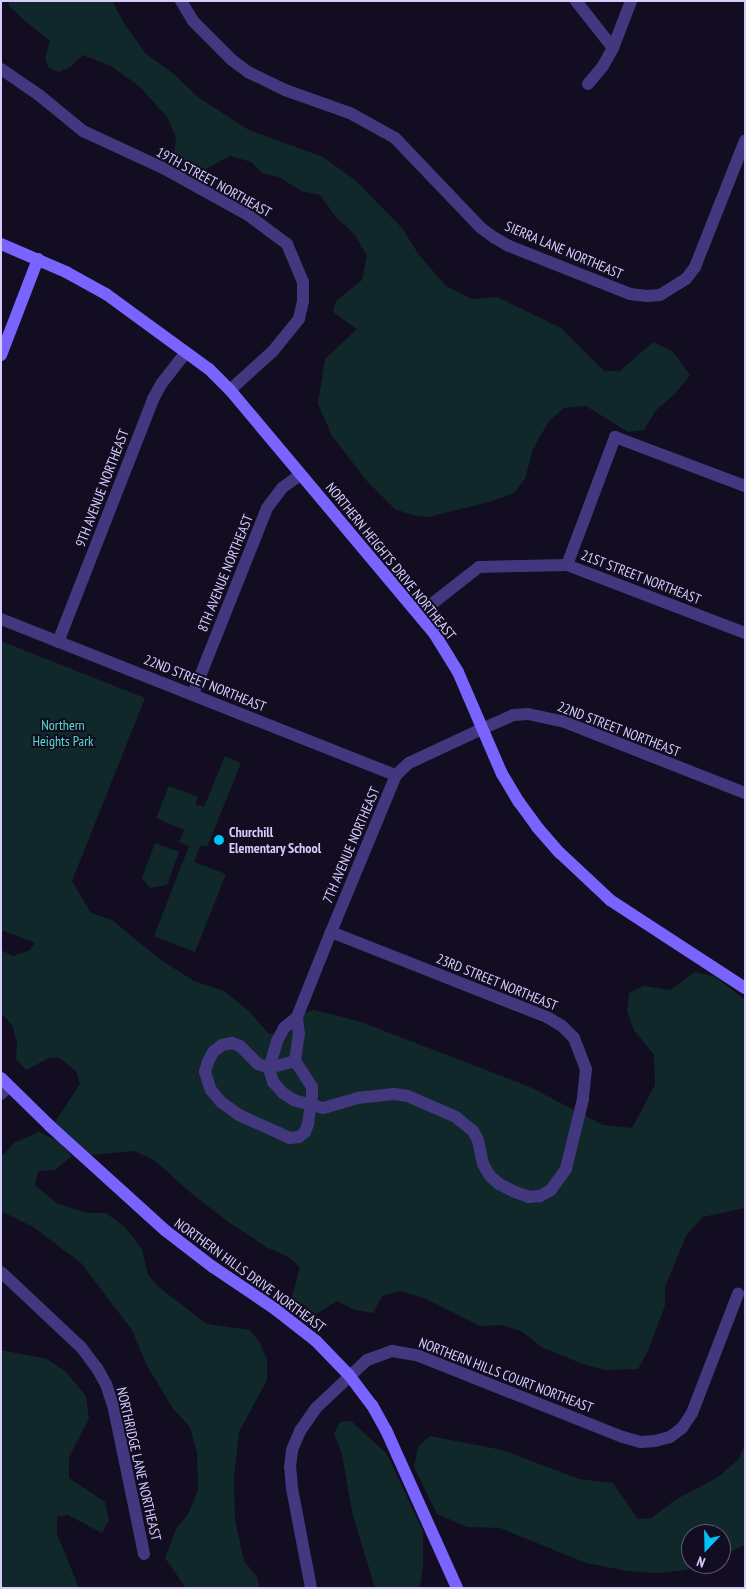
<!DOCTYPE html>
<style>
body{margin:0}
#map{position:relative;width:746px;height:1589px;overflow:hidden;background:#120d20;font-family:"PT Sans Narrow",sans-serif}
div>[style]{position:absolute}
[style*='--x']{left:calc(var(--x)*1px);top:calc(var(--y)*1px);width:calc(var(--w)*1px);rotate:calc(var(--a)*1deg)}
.green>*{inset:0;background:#10282a}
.street>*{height:12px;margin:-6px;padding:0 6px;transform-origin:6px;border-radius:6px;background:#43387f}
.secondary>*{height:12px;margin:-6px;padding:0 6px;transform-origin:6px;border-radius:6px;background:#7964ff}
.dots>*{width:14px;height:14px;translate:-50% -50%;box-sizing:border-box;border:2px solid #120d20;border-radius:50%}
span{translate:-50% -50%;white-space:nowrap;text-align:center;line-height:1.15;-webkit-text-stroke:4px #120d20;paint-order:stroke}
.street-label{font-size:14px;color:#d8ccff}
.park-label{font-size:14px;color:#59decc}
.poi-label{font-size:14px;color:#d8ccff;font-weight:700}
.left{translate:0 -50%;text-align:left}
.frame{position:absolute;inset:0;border:2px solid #d8ccff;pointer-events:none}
.north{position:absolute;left:681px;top:1524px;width:50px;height:50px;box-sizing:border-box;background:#120d20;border:1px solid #615979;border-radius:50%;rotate:201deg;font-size:14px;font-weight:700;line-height:20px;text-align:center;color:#d8ccff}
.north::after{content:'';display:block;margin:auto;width:18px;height:22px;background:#01c2f7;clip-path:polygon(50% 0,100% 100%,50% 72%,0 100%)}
</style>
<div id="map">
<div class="green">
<i style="clip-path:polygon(8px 1px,112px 1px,124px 23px,145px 53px,175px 75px,199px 98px,249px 130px,323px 157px,355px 180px,402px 228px,419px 255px,446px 286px,472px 299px,497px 297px,561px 328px,604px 371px,620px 371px,653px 342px,672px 351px,690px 375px,674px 395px,656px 410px,644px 430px,628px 432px,586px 406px,564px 408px,549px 421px,533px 449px,525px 479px,514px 493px,489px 502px,428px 517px,412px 515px,395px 509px,367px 481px,332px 436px,318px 404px,325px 359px,357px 329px,333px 312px,336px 301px,362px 280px,367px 256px,355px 235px,336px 217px,320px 195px,301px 191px,279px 177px,262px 173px,251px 162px,230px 156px,206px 169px,188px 165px,174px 156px,176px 137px,167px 117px,140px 87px,111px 66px,83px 55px,70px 67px,59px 72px,49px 68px,45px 58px,50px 41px,24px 20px,9px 6px)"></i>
<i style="clip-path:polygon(1px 641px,145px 698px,72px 881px,91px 913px,112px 920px,161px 960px,194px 981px,224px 991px,249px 1011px,269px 1034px,284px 1032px,291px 1016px,314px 1010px,361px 1022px,530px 1087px,603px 1125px,632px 1128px,655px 1085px,654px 1055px,634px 1030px,627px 1011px,629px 993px,644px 986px,670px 990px,695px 972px,716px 977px,745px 1000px,745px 1208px,703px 1217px,687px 1234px,665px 1287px,665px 1305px,648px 1351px,638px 1369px,605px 1370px,583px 1364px,543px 1348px,521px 1331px,501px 1325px,480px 1326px,424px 1298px,400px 1291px,382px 1296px,373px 1313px,355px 1310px,337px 1301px,316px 1314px,305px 1309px,292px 1297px,300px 1267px,287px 1256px,268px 1248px,227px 1221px,191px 1193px,154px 1160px,134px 1151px,91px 1155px,55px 1122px,80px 1084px,76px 1071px,58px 1057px,49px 1058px,26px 1070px,16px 1059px,17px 1043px,12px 1025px,1px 1013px,1px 950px,13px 956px,30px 950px,35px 943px,1px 930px)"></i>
<i style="clip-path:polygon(225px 756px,241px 763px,207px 847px,201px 845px,194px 862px,226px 874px,195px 952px,154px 936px,189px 846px,179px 842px,184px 830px,156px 818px,169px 786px,198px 797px,195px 804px,204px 807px)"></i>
<i style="clip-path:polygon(155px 843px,179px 852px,167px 885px,150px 888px,142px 878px)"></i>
<i style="clip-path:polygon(39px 1132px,58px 1141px,72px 1156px,55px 1170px,38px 1171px,35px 1185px,58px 1204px,88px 1213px,106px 1213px,125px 1227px,142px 1249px,148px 1275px,161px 1289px,207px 1324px,250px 1330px,260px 1343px,267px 1359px,267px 1380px,239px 1432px,234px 1478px,235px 1520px,244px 1561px,257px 1577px,260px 1588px,186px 1588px,165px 1558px,175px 1531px,188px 1514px,198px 1490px,197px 1453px,190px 1427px,174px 1410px,147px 1366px,132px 1330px,81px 1263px,33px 1227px,1px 1211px,1px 1157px,14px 1143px)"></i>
<i style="clip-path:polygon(1px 1350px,47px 1359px,66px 1372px,86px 1396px,89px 1418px,69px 1457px,69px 1478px,105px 1502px,109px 1520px,102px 1533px,68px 1515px,57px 1517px,57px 1534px,79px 1588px,1px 1588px)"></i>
<i style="clip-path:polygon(351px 1421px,387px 1454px,423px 1531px,423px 1567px,420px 1588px,375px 1588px,352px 1512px,342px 1454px,334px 1434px,340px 1422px)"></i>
<i style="clip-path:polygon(430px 1436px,502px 1450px,579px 1479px,613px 1483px,638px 1519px,652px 1518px,675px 1500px,718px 1477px,738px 1460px,745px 1445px,745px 1545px,721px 1556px,721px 1534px,691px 1534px,691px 1564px,700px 1564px,686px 1570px,657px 1573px,627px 1571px,586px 1563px,500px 1528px,467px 1527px,437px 1514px,414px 1467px,418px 1447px)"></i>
</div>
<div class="street">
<i style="--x:181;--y:1;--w:23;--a:59"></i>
<i style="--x:193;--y:21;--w:55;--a:45"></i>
<i style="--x:232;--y:60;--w:20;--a:37"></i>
<i style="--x:248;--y:72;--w:41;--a:25.9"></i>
<i style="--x:285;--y:90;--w:69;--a:19.5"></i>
<i style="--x:350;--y:113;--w:51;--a:29.1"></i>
<i style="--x:395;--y:138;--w:124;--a:46.3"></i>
<i style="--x:481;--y:228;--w:17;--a:36"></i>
<i style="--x:495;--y:238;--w:16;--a:30"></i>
<i style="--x:509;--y:246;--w:130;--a:21.6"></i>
<i style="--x:630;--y:294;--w:17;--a:7"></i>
<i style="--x:647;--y:296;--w:13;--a:-4"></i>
<i style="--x:660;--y:295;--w:31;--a:-32"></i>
<i style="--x:686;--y:279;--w:15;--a:-53"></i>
<i style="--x:695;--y:267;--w:136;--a:-68.4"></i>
<i style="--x:576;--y:1;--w:60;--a:51.8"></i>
<i style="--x:1;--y:69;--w:46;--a:34.4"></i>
<i style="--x:39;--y:95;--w:57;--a:39.3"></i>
<i style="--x:83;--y:131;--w:90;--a:24.9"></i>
<i style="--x:165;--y:169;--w:95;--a:29"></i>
<i style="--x:248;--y:215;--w:49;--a:36.6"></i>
<i style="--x:287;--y:244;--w:41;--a:67.2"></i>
<i style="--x:303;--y:282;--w:19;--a:90"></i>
<i style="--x:303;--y:301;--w:18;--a:103"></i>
<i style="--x:299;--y:319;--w:41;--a:129.1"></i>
<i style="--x:273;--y:351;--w:58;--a:137.8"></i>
<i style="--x:588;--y:84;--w:23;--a:-50"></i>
<i style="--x:603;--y:66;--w:21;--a:-61"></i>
<i style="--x:613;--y:48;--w:50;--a:-69"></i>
<i style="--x:567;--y:565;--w:137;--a:-69.4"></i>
<i style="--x:615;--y:437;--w:139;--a:20.7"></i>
<i style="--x:419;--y:614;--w:76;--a:-38.1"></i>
<i style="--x:479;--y:567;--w:88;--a:-1.3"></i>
<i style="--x:567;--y:565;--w:191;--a:20.9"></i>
<i style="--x:1;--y:619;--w:425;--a:21.6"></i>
<i style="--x:58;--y:642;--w:261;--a:-68.6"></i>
<i style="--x:153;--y:399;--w:18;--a:-61"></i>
<i style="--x:162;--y:383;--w:39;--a:-52"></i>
<i style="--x:193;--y:694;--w:200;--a:-68.3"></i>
<i style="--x:267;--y:508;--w:25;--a:-53"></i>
<i style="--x:282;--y:488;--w:22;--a:-36"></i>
<i style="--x:331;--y:932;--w:232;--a:21.5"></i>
<i style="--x:547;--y:1017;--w:17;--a:31"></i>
<i style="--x:562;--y:1026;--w:17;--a:45"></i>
<i style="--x:574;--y:1038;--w:33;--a:69"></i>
<i style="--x:586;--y:1069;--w:30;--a:96"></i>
<i style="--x:583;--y:1099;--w:72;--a:103.7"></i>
<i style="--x:566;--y:1169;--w:26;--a:126"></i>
<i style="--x:551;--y:1190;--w:13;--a:151"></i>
<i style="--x:540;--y:1196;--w:11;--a:175"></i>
<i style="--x:529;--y:1197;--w:15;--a:-160"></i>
<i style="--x:515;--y:1192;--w:18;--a:-153"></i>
<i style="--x:499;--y:1184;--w:12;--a:-138"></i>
<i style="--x:490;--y:1176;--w:14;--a:-120"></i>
<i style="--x:483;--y:1164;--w:25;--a:-102"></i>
<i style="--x:478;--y:1140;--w:10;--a:-119"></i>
<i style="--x:473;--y:1131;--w:22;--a:-141"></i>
<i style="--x:456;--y:1117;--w:52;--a:-156.4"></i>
<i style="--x:408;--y:1096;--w:14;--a:-172"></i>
<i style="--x:394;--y:1094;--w:36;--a:174"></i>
<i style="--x:358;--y:1098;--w:36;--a:164"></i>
<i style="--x:323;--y:1108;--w:30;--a:-165"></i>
<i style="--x:294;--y:1100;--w:13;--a:-148"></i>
<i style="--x:283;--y:1093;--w:15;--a:-132"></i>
<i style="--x:273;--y:1082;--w:15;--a:-106"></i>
<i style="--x:269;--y:1068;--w:28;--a:-73"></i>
<i style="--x:277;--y:1041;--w:15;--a:-62"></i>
<i style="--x:284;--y:1028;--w:17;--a:-40"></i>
<i style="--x:297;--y:1017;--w:92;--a:-68.2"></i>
<i style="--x:331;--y:932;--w:170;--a:-67.5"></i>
<i style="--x:396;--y:775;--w:18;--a:-43"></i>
<i style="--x:409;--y:763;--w:81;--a:-25"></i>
<i style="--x:482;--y:729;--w:35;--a:-24"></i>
<i style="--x:514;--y:715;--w:14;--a:-4"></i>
<i style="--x:528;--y:714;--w:35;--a:12"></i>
<i style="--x:562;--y:721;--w:197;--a:21.5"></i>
<i style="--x:295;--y:1061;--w:27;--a:165"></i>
<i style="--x:269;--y:1068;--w:12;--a:-160"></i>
<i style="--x:258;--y:1064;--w:25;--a:-135"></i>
<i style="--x:240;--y:1046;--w:9;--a:-159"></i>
<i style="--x:232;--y:1043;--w:10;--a:169"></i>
<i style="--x:222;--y:1045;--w:11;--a:142"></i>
<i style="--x:213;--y:1052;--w:11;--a:117"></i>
<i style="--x:208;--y:1062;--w:10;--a:107"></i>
<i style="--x:205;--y:1072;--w:19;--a:72"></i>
<i style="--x:211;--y:1090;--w:16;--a:50"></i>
<i style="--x:221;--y:1102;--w:22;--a:36"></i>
<i style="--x:239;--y:1115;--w:56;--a:24.3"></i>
<i style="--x:290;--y:1138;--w:9;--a:-6"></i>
<i style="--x:299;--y:1137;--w:8;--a:-40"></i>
<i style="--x:305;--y:1132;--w:9;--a:-69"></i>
<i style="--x:308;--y:1124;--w:29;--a:-82"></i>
<i style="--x:312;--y:1095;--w:8;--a:-90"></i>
<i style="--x:312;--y:1087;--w:31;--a:-123"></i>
<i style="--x:295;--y:1061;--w:27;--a:-82"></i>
<i style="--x:299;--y:1034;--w:17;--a:-97"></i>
<i style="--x:1;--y:1094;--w:11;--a:-45"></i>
<i style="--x:1;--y:1272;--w:110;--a:43.2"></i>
<i style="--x:81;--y:1347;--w:26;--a:53"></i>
<i style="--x:97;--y:1368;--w:18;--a:61"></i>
<i style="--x:106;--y:1384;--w:26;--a:72"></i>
<i style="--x:114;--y:1409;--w:148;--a:78.3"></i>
<i style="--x:311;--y:1588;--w:102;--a:-100.8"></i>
<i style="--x:292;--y:1488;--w:21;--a:-95"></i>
<i style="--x:290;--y:1467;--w:17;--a:-83"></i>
<i style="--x:292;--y:1450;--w:21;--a:-67"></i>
<i style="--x:300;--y:1431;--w:28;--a:-55"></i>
<i style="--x:316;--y:1408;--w:70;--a:-43.3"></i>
<i style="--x:367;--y:1360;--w:27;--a:-20"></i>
<i style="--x:392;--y:1351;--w:27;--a:10"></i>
<i style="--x:419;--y:1356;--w:219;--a:21.7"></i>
<i style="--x:623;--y:1437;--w:19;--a:16"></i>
<i style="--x:641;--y:1442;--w:14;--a:-4"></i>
<i style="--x:655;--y:1441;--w:16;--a:-15"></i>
<i style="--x:670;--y:1437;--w:15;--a:-37"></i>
<i style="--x:682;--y:1428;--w:18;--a:-56"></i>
<i style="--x:692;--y:1413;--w:128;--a:-68.9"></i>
</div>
<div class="secondary">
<i style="--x:1;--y:244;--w:71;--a:23.3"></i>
<i style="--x:66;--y:272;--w:46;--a:28.8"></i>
<i style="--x:106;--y:294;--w:127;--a:36.1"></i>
<i style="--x:209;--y:369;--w:30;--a:45"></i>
<i style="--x:230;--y:390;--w:317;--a:50"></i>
<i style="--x:434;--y:633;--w:46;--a:58.4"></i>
<i style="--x:458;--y:672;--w:111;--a:66.7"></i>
<i style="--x:502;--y:774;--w:33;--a:59"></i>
<i style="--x:519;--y:802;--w:31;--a:54"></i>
<i style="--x:537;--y:827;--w:35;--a:49"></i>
<i style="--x:560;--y:853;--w:69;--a:43.2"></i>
<i style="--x:610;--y:900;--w:161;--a:33.1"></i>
<i style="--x:1;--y:355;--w:103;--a:-68.9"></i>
<i style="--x:1;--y:1078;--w:69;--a:44.4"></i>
<i style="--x:50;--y:1126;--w:156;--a:42.2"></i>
<i style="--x:166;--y:1231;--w:59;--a:37.5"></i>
<i style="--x:213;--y:1267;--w:75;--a:34.1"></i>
<i style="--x:275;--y:1309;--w:52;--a:38"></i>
<i style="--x:316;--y:1341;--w:47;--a:45.9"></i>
<i style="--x:349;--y:1375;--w:38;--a:53"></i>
<i style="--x:372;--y:1405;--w:29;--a:61"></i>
<i style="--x:386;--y:1430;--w:173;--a:65.8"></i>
</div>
<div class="dots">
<i style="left:219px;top:840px;background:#01c2f7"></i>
</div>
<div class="street-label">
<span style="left:214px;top:182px;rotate:29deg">19TH STREET NORTHEAST</span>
<span style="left:564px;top:250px;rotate:23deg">SIERRA LANE NORTHEAST</span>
<span style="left:102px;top:488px;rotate:-69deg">9TH AVENUE NORTHEAST</span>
<span style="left:391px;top:561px;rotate:51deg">NORTHERN HEIGHTS DRIVE NORTHEAST</span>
<span style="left:225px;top:573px;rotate:-68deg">8TH AVENUE NORTHEAST</span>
<span style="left:641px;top:577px;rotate:21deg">21ST STREET NORTHEAST</span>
<span style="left:205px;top:683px;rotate:22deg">22ND STREET NORTHEAST</span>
<span style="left:619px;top:729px;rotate:21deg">22ND STREET NORTHEAST</span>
<span style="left:351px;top:845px;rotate:-67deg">7TH AVENUE NORTHEAST</span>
<span style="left:497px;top:982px;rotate:22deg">23RD STREET NORTHEAST</span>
<span style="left:250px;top:1275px;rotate:36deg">NORTHERN HILLS DRIVE NORTHEAST</span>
<span style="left:506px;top:1375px;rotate:21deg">NORTHERN HILLS COURT NORTHEAST</span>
<span style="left:139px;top:1464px;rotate:77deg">NORTHRIDGE LANE NORTHEAST</span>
</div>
<div class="park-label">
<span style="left:63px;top:733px">Northern<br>Heights Park</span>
</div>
<div class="poi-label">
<span class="left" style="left:229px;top:840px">Churchill<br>Elementary School</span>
</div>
<div class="frame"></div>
<div class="north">N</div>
</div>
